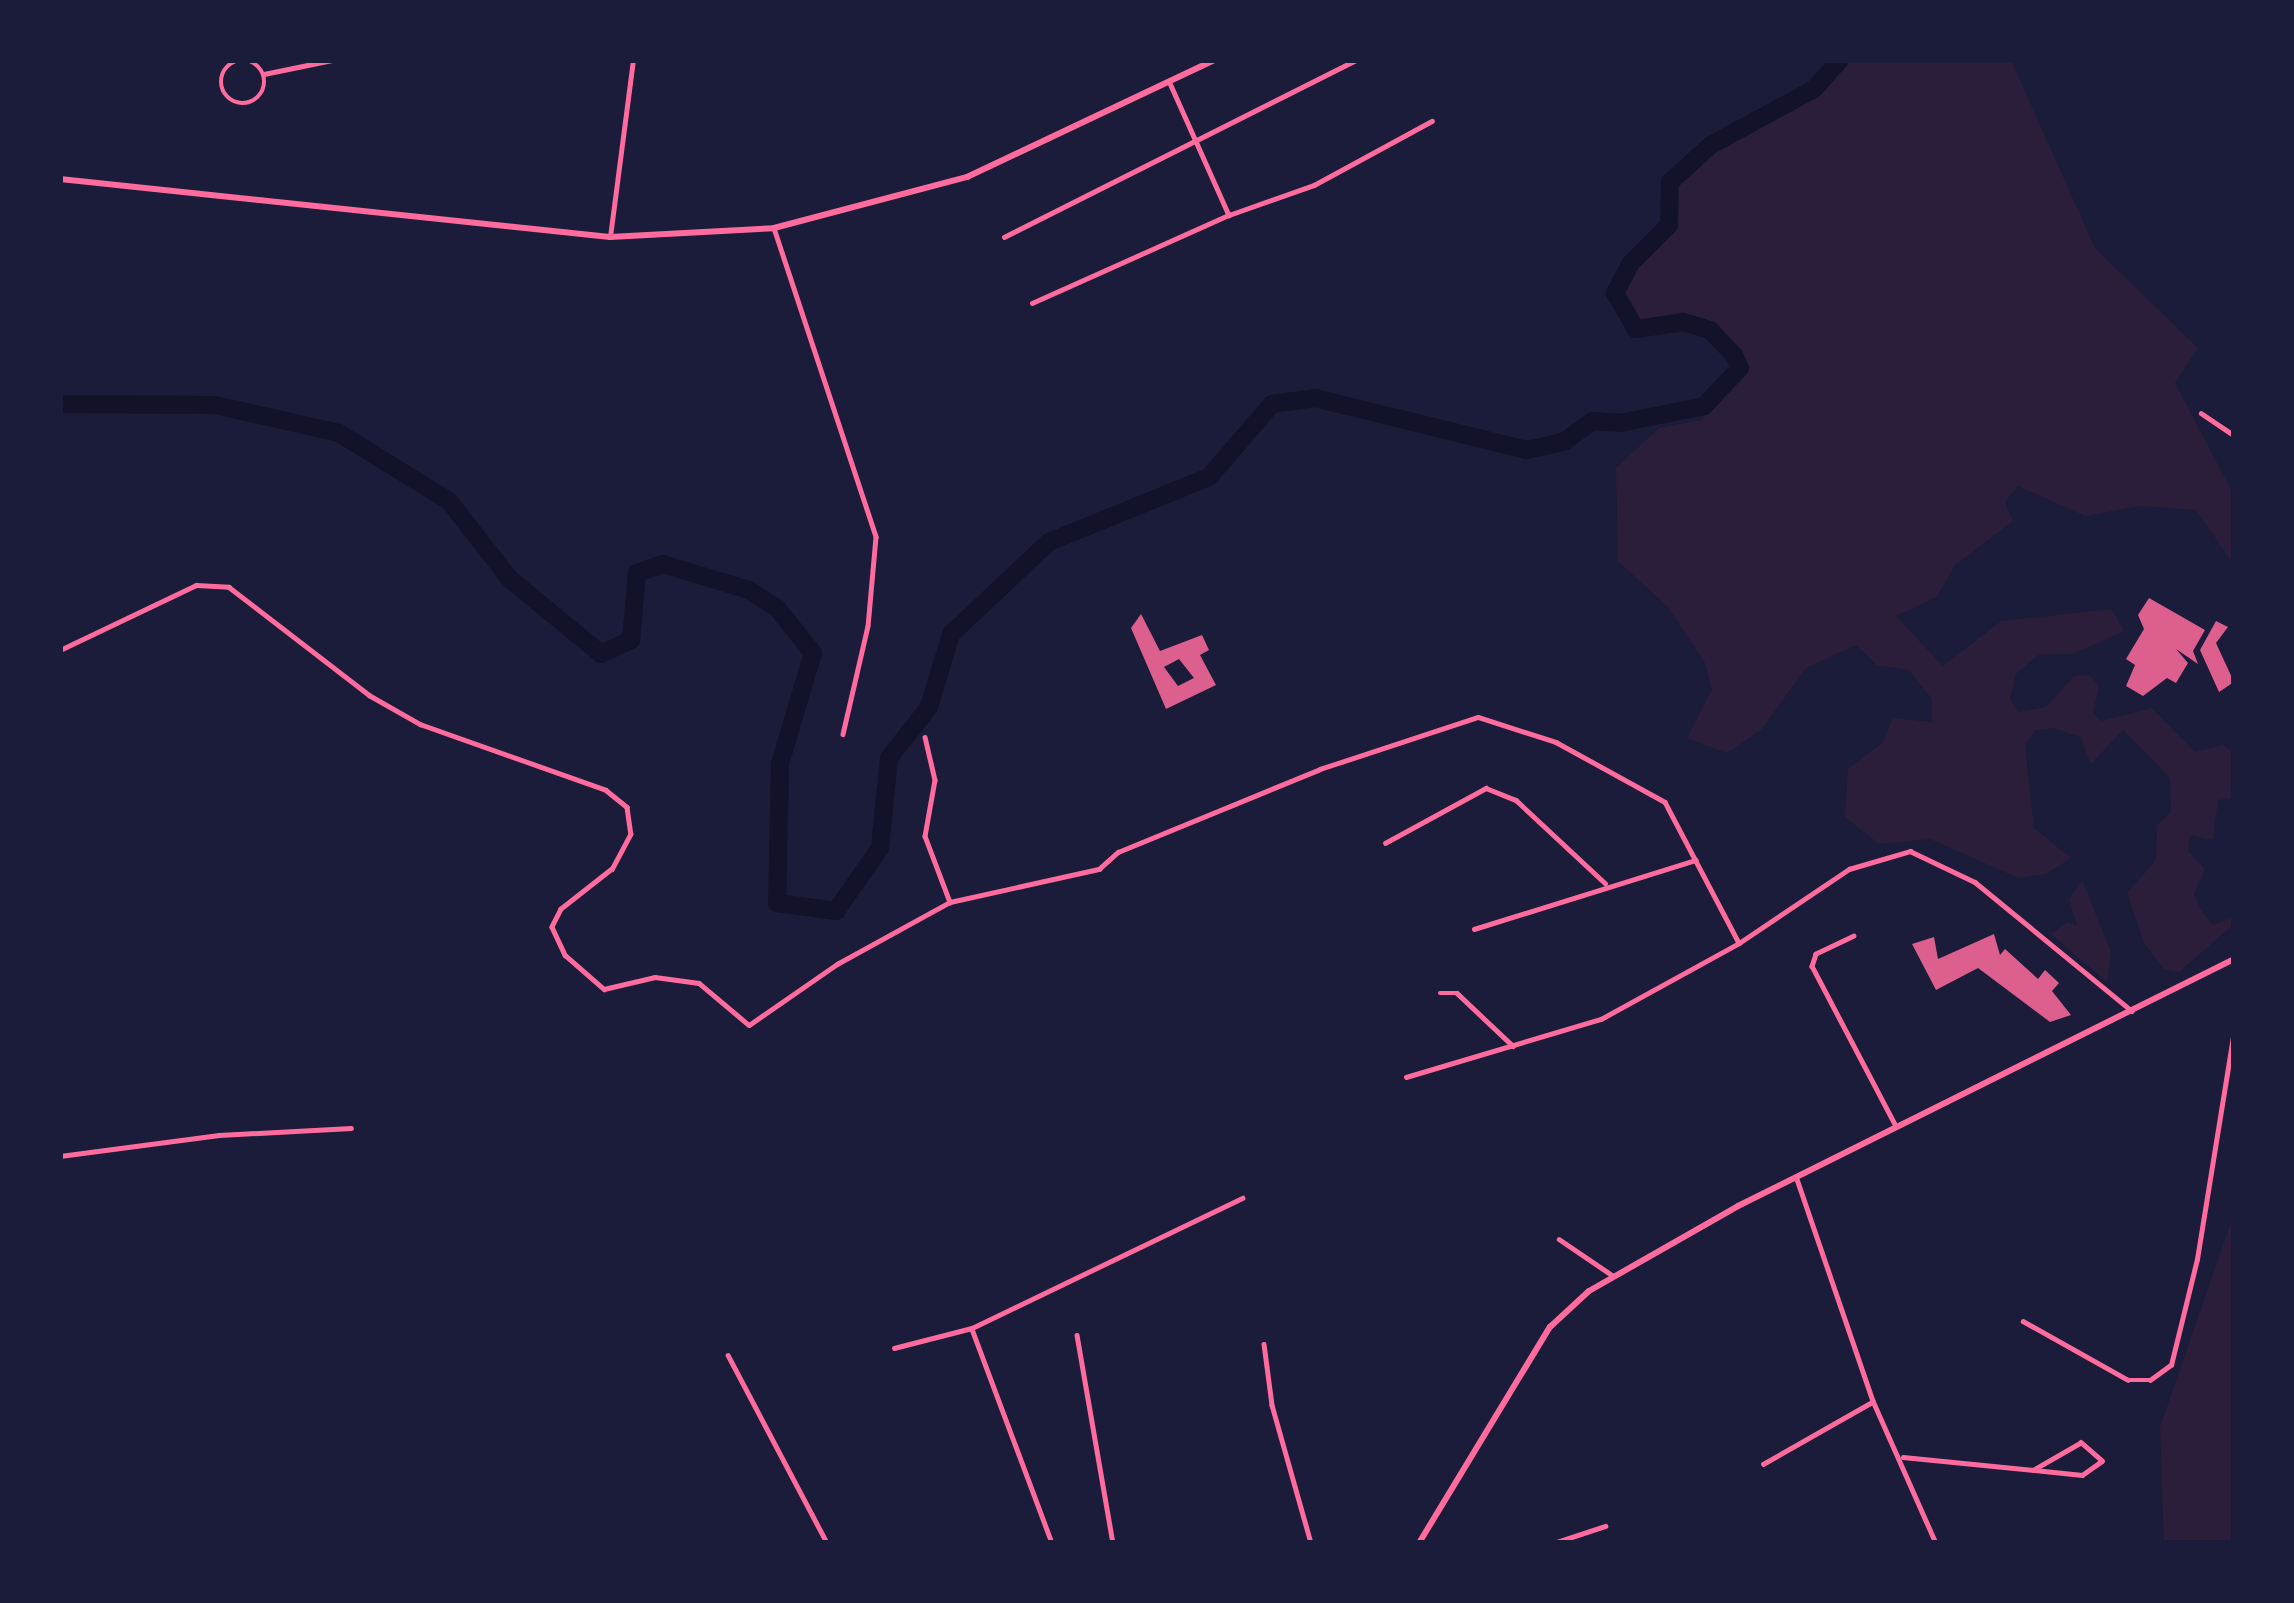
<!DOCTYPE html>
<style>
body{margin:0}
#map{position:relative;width:2294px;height:1603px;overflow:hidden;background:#1b1b3a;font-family:"Space Grotesk",sans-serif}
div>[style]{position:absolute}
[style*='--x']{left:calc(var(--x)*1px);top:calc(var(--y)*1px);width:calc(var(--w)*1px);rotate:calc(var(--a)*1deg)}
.green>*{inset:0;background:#2a1e3b}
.river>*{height:18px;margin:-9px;padding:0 9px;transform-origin:9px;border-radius:9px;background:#12122b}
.building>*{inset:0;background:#dd5f8e}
.minor>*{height:4.5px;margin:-2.25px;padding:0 2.25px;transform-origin:2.25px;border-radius:2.25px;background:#ff6b9d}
.minor>.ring{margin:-2.25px;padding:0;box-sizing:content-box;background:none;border:4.5px solid #ff6b9d;border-radius:50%}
.tertiary>*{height:6px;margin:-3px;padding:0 3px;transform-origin:3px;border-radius:3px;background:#ff6b9d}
span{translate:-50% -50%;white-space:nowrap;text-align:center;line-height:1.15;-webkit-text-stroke:10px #1b1b3a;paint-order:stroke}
.frame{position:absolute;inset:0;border:63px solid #1b1b3a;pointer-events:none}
</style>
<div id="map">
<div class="green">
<i style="clip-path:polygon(1840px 60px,2011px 60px,2095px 248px,2198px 348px,2175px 383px,2234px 495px,2234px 565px,2196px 510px,2140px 506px,2085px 516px,2018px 486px,2005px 502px,2013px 521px,1955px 565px,1937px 597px,1896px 616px,1943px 666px,2001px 621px,2112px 609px,2124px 631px,2073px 654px,2038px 655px,2016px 674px,2010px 699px,2018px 712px,2046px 707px,2074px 676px,2089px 675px,2099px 685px,2093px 713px,2101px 721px,2152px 708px,2195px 752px,2223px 745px,2234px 754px,2234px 798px,2218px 800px,2213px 840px,2190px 835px,2188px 851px,2205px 869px,2194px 894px,2201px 910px,2213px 925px,2234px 917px,2234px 924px,2179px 972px,2164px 969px,2144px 943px,2127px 893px,2156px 860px,2157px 826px,2171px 811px,2170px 778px,2123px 730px,2091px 764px,2080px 737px,2054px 728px,2036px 730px,2025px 745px,2034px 828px,2071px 858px,2046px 874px,2018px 878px,1930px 839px,1879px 844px,1845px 817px,1848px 769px,1883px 742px,1893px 718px,1932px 722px,1932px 699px,1909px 670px,1877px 665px,1856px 645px,1806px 668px,1762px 729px,1727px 753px,1687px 738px,1712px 689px,1705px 663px,1668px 607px,1618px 561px,1616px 468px,1659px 428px,1701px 420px,1740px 368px,1710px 330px,1683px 322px,1636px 329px,1615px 293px,1631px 263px,1669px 225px,1670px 182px,1711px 145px,1814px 89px)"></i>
<i style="clip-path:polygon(2082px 880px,2111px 952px,2107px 982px,2051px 934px,2067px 922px,2077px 926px,2069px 899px)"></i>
<i style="clip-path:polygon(2234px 1213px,2234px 1543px,2164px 1543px,2160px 1427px)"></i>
</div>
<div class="river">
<i style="--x:60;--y:404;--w:155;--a:0.4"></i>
<i style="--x:215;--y:405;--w:127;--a:12.7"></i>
<i style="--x:339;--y:433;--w:129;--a:31.7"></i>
<i style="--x:449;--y:501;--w:99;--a:52"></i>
<i style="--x:510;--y:579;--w:118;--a:39.5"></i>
<i style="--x:601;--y:654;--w:33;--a:-25"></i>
<i style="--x:631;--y:640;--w:67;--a:-84.9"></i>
<i style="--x:637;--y:573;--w:28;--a:-19"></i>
<i style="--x:663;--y:564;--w:90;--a:16.8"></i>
<i style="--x:749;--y:590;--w:33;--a:33"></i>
<i style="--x:777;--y:608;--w:58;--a:51.3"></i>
<i style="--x:813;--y:653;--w:116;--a:106.6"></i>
<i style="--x:780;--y:764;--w:139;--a:91.2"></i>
<i style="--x:777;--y:903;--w:60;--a:7.7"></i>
<i style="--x:836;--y:911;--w:77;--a:-55.1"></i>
<i style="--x:880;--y:848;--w:90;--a:-84.3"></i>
<i style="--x:889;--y:758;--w:65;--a:-51.9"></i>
<i style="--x:929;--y:707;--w:76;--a:-73.2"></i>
<i style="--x:951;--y:634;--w:134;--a:-43.2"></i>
<i style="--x:1049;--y:542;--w:173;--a:-22.1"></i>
<i style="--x:1209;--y:477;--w:96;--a:-49.2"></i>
<i style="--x:1272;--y:404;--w:43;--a:-7.9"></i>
<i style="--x:1315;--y:398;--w:218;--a:13.8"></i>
<i style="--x:1527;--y:450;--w:39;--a:-13"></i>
<i style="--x:1565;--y:441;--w:34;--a:-36"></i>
<i style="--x:1593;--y:421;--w:27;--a:4"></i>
<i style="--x:1620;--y:423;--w:86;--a:-11.4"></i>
<i style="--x:1704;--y:406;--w:52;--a:-46.5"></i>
<i style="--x:1740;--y:368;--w:14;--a:-115"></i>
<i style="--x:1734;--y:355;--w:35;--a:-134"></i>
<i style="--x:1710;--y:330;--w:28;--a:-163"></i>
<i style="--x:1683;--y:322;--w:48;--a:171.5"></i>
<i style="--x:1636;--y:329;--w:42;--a:-120.3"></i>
<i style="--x:1615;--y:293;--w:34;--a:-62"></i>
<i style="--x:1631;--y:263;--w:54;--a:-45"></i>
<i style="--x:1669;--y:225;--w:43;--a:-88.7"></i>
<i style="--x:1670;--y:182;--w:55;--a:-42.1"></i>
<i style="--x:1711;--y:145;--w:117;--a:-28.5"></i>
<i style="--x:1814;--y:89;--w:39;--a:-48"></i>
</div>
<div class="building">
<i style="clip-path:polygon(2149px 598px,2205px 630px,2193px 651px,2198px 664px,2176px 649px,2188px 663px,2176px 683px,2167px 678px,2143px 696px,2126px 686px,2135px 665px,2126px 659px,2144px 629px,2138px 615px)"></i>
<i style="clip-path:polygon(evenodd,1141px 614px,1160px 651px,1202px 635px,1209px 650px,1200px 655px,1216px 685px,1166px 709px,1131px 628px,1141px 614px,1179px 659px,1194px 678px,1178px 686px,1164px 667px,1179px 659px)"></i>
<i style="clip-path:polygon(2216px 621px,2228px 627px,2216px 643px,2234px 682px,2219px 692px,2200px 650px)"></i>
<i style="clip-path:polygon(1994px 934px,2000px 955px,2005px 949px,2038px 979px,2045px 970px,2059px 983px,2052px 991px,2071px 1015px,2050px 1022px,1978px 968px,1936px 990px,1912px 944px,1934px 937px,1938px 959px)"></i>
</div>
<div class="minor">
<i class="ring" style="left:221px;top:60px;width:39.5px;height:39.5px"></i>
<i style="--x:264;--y:74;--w:69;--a:-11.6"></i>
<i style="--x:1169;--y:81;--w:147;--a:65.9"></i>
<i style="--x:1229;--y:215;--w:90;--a:-19.4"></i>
<i style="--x:1314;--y:185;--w:134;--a:-28.5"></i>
<i style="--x:774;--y:228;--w:325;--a:71.7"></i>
<i style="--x:876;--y:537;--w:89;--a:95.1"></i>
<i style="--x:868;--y:626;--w:111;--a:103"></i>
<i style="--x:610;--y:237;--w:178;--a:-82.6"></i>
<i style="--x:1004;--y:237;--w:394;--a:-26.7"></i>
<i style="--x:2234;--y:294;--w:6;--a:90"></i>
<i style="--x:1032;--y:303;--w:216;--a:-24.1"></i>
<i style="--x:2201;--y:413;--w:40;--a:34"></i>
<i style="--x:60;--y:650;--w:151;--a:-25.5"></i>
<i style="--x:196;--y:585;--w:33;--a:3"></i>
<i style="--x:229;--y:587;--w:177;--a:37.6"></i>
<i style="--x:369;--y:695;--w:59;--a:29.6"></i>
<i style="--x:420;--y:724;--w:197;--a:19.5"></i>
<i style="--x:606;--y:790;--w:27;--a:39"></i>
<i style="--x:627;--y:807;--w:27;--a:82"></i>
<i style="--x:631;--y:834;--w:40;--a:118"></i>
<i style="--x:612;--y:869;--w:65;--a:141.9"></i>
<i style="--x:561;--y:909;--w:20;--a:117"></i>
<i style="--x:552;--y:927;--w:31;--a:65"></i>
<i style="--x:565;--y:955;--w:52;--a:41.1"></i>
<i style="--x:604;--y:989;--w:52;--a:-13.2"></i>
<i style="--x:655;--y:977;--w:44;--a:7.8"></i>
<i style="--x:699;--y:983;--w:65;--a:40"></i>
<i style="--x:749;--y:1025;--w:107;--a:-34.7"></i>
<i style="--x:837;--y:964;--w:129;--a:-28.8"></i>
<i style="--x:950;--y:902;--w:153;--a:-12.5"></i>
<i style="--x:1099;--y:869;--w:25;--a:-42"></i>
<i style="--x:1118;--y:852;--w:218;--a:-22.3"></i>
<i style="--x:1320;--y:769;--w:166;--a:-18.2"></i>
<i style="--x:1478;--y:717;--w:82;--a:17.8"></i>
<i style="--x:1556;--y:742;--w:124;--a:28.8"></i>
<i style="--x:1665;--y:802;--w:159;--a:62.3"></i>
<i style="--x:1739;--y:943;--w:133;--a:-33.9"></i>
<i style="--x:1849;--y:869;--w:64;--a:-16.4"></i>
<i style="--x:1910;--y:851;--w:72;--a:25.5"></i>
<i style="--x:1975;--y:882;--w:203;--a:39.4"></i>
<i style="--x:925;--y:737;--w:44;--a:76.9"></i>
<i style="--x:935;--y:780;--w:57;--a:100.1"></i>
<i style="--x:925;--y:836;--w:71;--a:69.3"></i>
<i style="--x:1385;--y:843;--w:115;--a:-28.6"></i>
<i style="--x:1486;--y:788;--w:32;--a:22"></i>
<i style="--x:1516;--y:800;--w:122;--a:43"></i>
<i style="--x:1474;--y:929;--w:232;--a:-17.3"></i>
<i style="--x:1854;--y:936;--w:42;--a:154.7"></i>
<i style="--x:1816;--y:954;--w:13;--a:108"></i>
<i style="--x:1812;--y:966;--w:181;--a:62.3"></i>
<i style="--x:1440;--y:993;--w:17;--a:0"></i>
<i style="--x:1457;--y:993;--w:77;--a:43.4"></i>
<i style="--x:1406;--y:1077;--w:203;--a:-16.6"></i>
<i style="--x:1601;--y:1019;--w:158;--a:-28.8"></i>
<i style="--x:60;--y:1156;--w:160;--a:-7.5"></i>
<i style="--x:219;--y:1135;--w:132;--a:-3"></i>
<i style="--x:1797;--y:1179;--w:235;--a:71.1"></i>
<i style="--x:1873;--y:1401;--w:155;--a:66.1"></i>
<i style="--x:1559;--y:1239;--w:64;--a:34.2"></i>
<i style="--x:2023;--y:1321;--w:120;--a:29.3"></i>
<i style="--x:2128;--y:1380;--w:22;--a:0"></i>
<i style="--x:2150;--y:1380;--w:26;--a:-36"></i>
<i style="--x:2171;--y:1365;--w:109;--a:-76.2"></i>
<i style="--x:2197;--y:1259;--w:231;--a:-80.8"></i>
<i style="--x:972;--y:1329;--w:228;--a:69.5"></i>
<i style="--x:1077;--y:1335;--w:211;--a:80.2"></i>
<i style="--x:1264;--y:1344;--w:62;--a:82.5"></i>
<i style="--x:1272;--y:1405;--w:143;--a:74.2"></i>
<i style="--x:894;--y:1348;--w:81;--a:-14.4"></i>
<i style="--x:972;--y:1328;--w:300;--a:-25.7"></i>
<i style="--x:728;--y:1355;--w:212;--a:62.2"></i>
<i style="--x:1903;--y:1457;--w:180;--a:5.7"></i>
<i style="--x:2082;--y:1475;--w:24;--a:-35"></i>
<i style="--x:2102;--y:1461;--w:28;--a:-139"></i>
<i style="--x:2081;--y:1443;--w:54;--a:150.1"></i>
<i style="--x:1763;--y:1464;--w:125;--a:-29.6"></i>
<i style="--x:1554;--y:1543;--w:54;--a:-18.4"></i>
</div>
<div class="tertiary">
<i style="--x:60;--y:179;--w:553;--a:6.02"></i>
<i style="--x:610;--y:237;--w:164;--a:-3.1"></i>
<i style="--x:774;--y:228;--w:200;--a:-14.8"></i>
<i style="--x:967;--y:177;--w:273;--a:-25.3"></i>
<i style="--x:1419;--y:1543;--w:253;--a:-58.8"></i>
<i style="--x:1550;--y:1327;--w:53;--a:-42.7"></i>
<i style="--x:1589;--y:1291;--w:172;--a:-29.7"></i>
<i style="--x:1738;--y:1206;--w:554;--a:-26.47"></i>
</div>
<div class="frame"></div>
</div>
